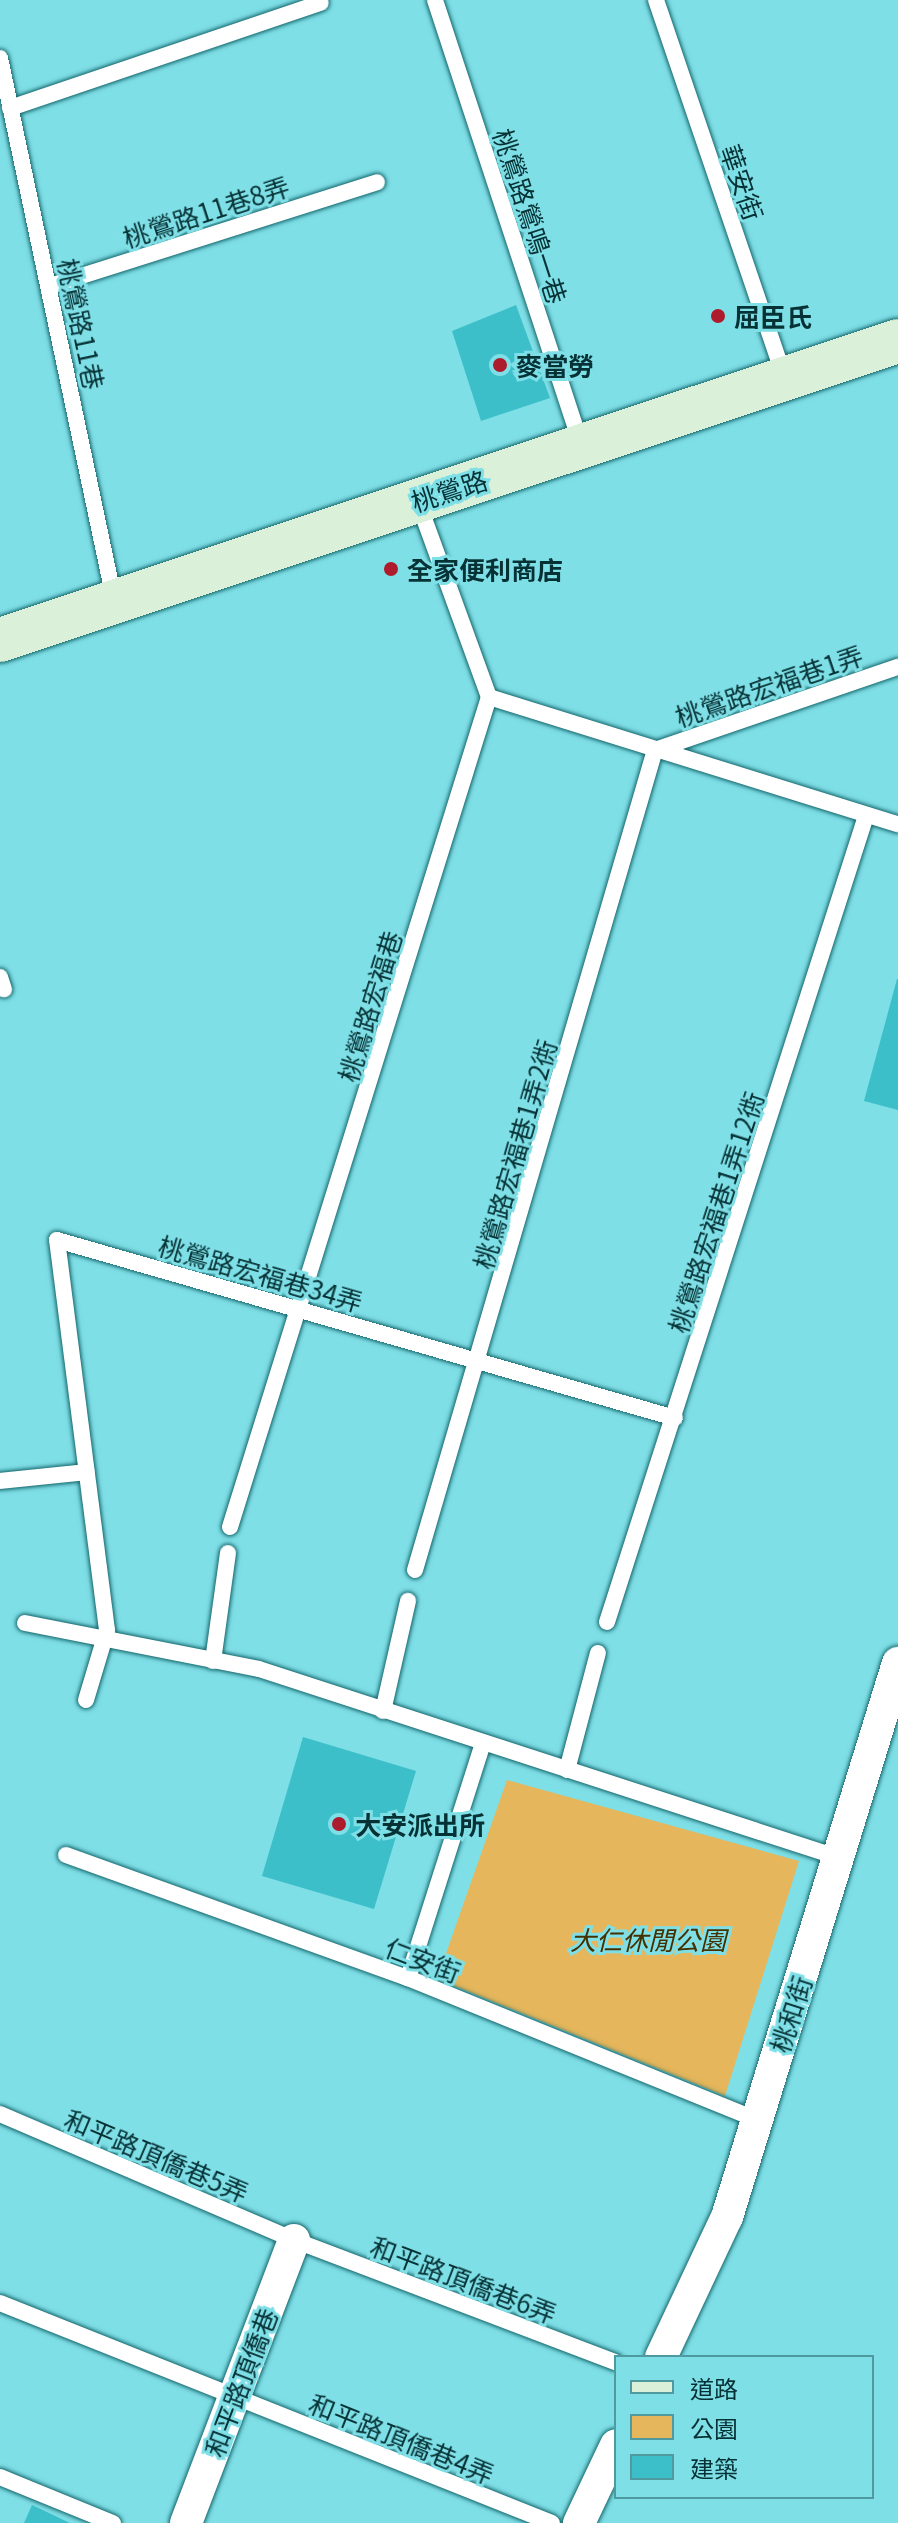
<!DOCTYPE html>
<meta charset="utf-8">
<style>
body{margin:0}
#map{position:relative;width:898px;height:2523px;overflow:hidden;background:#7fdfe7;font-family:Georgia,"Noto Sans TC",serif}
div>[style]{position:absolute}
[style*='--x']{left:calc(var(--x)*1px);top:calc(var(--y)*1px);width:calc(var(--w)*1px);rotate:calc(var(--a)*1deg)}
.green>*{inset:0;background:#e5b65b}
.building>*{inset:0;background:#3dbfc9}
.roads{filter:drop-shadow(0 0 2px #14666b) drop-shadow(0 0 2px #14666b)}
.lane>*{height:16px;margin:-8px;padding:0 8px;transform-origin:8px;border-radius:8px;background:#fff}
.street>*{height:32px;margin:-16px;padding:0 16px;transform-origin:16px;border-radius:16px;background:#fff}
.secondary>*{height:44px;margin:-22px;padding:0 22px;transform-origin:22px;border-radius:22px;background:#dbf0d8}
.dots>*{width:22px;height:22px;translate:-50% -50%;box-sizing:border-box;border:4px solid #7fdfe7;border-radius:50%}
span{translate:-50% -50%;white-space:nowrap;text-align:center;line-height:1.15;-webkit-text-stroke:6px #7fdfe7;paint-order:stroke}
.street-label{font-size:26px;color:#063235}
.poi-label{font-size:26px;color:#063235;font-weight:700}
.left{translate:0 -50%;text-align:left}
.park-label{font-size:26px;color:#453000;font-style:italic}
.legend{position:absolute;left:614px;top:2355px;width:260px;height:144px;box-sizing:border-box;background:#7fdfe7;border:2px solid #4f9aa0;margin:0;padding:10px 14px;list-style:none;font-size:24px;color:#063235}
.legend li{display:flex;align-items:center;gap:16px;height:40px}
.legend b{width:40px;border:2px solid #4f9aa0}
</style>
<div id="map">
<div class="green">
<i style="clip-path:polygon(507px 1780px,799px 1861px,725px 2096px,437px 1979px)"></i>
</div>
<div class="building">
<i style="clip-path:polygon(516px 305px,550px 398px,481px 421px,452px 331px)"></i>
<i style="clip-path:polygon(897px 979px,898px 979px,898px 1110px,864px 1101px)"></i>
<i style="clip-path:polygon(303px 1737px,416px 1771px,374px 1909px,262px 1876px)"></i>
<i style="clip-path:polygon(32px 2505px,70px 2523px,24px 2523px)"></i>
</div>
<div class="roads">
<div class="lane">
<i style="--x:435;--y:0;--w:468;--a:71.8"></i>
<i style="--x:656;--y:0;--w:398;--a:71.2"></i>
<i style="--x:0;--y:58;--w:553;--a:78.1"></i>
<i style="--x:10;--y:108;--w:328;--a:-18.7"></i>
<i style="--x:50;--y:286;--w:343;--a:-17.6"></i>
<i style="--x:489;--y:697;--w:428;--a:17.3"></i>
<i style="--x:0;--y:977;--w:13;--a:72"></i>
<i style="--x:0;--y:1481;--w:87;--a:-5.9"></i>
<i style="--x:230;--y:1527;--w:869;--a:-72.67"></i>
<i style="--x:489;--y:697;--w:208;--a:-110"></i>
<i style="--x:415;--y:1570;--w:854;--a:-73.69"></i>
<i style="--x:655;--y:750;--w:257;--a:-18.9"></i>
<i style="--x:607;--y:1622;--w:847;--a:-72.19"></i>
<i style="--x:25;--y:1623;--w:238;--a:11.1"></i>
<i style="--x:259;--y:1669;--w:611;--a:18.02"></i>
<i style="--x:213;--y:1661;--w:109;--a:-82.1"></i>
<i style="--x:86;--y:1700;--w:73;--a:-73.3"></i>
<i style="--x:107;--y:1630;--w:393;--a:-97.3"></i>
<i style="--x:57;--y:1240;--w:643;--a:16.07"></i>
<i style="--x:383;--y:1711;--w:113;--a:-77.2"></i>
<i style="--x:567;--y:1770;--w:121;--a:-75.2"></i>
<i style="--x:66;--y:1855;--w:363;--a:19.8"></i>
<i style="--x:408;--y:1978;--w:377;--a:22.1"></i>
<i style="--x:408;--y:1978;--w:247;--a:-72.3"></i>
<i style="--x:0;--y:2114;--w:320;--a:23.2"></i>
<i style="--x:294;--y:2240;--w:344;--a:20.8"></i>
<i style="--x:0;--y:2303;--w:594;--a:21.73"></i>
<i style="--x:0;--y:2477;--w:122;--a:22.2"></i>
</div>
<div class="street">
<i style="--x:661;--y:2357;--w:155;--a:-64.8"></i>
<i style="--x:727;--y:2217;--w:580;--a:-72.85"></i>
<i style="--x:186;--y:2523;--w:303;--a:-69.1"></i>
<i style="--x:579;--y:2523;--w:86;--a:-64.6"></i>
</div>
<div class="secondary">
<i style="--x:0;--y:640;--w:946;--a:-18.42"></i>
</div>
</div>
<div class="dots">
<i style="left:718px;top:316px;background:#ae1b2c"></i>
<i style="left:500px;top:365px;background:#ae1b2c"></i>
<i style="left:391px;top:569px;background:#ae1b2c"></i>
<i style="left:339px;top:1824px;background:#ae1b2c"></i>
</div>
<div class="street-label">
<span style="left:743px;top:182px;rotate:71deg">華安街</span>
<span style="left:206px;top:211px;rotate:-18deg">桃鶯路11巷8弄</span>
<span style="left:531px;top:216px;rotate:72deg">桃鶯路鶯鳴一巷</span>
<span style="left:82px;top:324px;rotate:78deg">桃鶯路11巷</span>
<span style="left:449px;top:490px;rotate:-18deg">桃鶯路</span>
<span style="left:769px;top:685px;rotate:-19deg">桃鶯路宏福巷1弄</span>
<span style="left:369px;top:1006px;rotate:-73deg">桃鶯路宏福巷</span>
<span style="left:514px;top:1154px;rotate:-74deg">桃鶯路宏福巷1弄2衖</span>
<span style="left:715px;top:1212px;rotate:-72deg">桃鶯路宏福巷1弄12衖</span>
<span style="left:261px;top:1273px;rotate:16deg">桃鶯路宏福巷34弄</span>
<span style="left:423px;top:1959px;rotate:21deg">仁安街</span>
<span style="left:790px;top:2014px;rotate:-72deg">桃和街</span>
<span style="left:157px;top:2155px;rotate:23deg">和平路頂僑巷5弄</span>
<span style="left:464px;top:2279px;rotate:21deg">和平路頂僑巷6弄</span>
<span style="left:240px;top:2382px;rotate:-69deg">和平路頂僑巷</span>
<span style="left:402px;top:2438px;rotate:22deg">和平路頂僑巷4弄</span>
</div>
<div class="poi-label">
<span class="left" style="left:734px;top:316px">屈臣氏</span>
<span class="left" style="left:516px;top:365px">麥當勞</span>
<span class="left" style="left:407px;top:569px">全家便利商店</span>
<span class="left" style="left:355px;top:1824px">大安派出所</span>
</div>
<div class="park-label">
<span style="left:648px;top:1939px">大仁休閒公園</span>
</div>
<ul class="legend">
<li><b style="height:10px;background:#dbf0d8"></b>道路</li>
<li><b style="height:22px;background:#e5b65b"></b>公園</li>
<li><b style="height:22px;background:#3dbfc9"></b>建築</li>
</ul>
</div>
